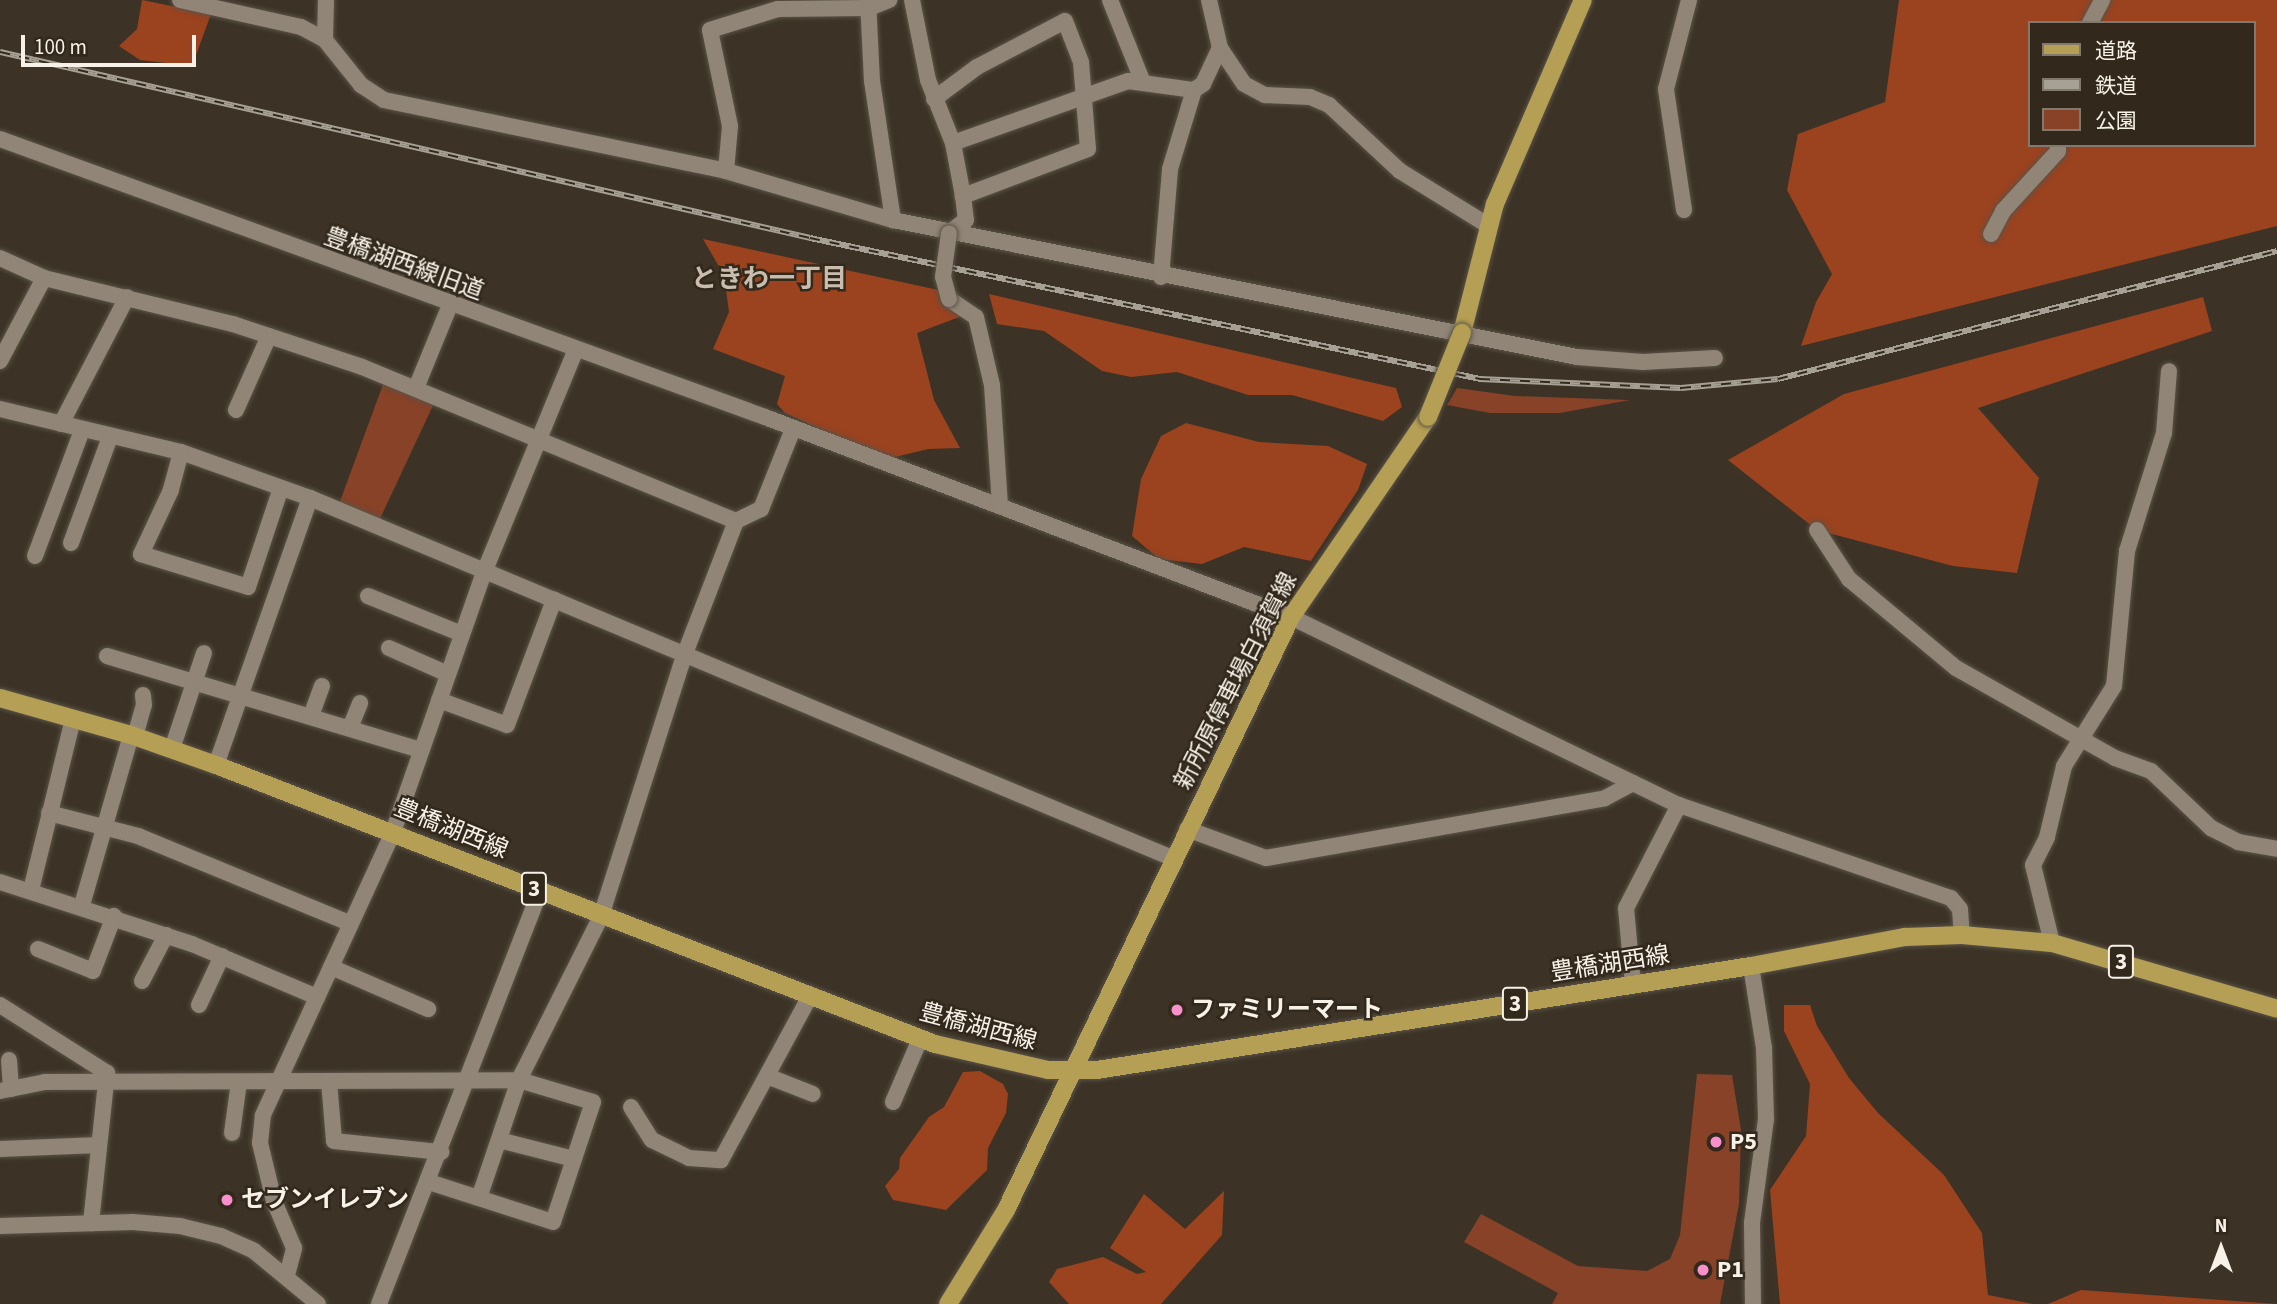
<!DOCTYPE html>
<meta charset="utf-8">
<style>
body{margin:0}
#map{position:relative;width:2277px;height:1304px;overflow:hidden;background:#3c3326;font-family:"Source Sans 3","Noto Sans JP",sans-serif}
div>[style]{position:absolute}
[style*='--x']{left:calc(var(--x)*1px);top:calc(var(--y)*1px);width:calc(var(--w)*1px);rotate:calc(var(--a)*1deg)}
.green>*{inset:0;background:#874228}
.forest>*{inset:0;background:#9b421f}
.roads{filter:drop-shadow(0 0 2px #5a5347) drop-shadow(0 0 2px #5a5347)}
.minor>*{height:16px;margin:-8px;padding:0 8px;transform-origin:8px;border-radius:8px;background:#908576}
.major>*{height:18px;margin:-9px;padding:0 9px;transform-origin:9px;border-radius:9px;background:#b59f54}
.rail>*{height:6px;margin-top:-3px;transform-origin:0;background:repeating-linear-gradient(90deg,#32291c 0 10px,#a7a095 0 20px);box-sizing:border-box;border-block:2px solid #a7a095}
.bridges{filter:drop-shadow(0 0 2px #5a5347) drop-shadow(0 0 2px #5a5347)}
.minor-bridge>*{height:16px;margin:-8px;padding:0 8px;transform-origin:8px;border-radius:8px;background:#908576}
.major-bridge>*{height:18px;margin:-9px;padding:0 9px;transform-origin:9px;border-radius:9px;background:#b59f54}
.dots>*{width:19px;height:19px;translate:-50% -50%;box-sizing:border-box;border:4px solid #32291c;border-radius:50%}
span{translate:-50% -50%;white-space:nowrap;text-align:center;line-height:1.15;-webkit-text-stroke:5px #32291c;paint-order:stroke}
.shield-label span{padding:2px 5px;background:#32291c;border:2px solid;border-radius:5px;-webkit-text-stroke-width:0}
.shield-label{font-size:23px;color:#f7f1e8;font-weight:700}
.street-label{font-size:24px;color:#f7f1e8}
.poi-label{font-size:24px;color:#f7f1e8;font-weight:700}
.left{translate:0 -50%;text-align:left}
.neighbourhood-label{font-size:26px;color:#c9beae;font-weight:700}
.legend{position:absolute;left:2028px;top:21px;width:228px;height:126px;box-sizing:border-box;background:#32291c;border:2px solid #81796e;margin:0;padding:9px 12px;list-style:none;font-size:21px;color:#f7f1e8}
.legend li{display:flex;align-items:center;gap:14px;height:35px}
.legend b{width:35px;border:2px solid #81796e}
.north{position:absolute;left:2186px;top:1213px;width:70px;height:70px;-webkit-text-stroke:5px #32291c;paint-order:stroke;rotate:0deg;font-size:19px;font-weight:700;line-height:28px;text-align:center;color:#f7f1e8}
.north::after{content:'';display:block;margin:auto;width:24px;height:32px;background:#f7f1e8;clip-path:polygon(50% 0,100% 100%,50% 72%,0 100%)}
.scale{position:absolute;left:21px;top:35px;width:175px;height:32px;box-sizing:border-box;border:4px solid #f7f1e8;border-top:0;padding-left:9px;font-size:21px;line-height:24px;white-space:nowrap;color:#f7f1e8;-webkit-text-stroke:5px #32291c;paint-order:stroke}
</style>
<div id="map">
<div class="green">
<i style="clip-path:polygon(385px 379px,436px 399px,379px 521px,339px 504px)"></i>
<i style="clip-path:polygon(1457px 388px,1515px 396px,1630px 400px,1560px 413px,1490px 413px,1447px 405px)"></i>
<i style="clip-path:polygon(1697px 1074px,1732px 1075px,1741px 1130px,1739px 1204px,1720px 1304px,1552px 1304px,1558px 1293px,1464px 1242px,1481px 1214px,1578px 1266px,1647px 1271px,1670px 1259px,1680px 1235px)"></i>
</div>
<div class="forest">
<i style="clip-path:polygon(142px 0,211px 14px,192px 66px,140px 60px,119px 46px,137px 29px)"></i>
<i style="clip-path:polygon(evenodd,1899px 0,2277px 0,2277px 226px,1801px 346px,1816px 302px,1832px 274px,1787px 190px,1798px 134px,1885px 102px,1899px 0,2030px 23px,2254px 23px,2254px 145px,2030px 145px,2030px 23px)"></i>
<i style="clip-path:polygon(703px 239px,943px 291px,970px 313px,917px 333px,934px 400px,960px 448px,928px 449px,887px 459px,785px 413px,777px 404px,785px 376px,713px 349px,729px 312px,724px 275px)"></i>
<i style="clip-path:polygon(989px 294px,1396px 388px,1402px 407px,1383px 421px,1292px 395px,1248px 395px,1177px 372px,1131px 377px,1102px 371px,1044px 331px,997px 324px)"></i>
<i style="clip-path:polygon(2203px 297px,2212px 331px,1978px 408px,2039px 478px,2017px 573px,1953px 566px,1817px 530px,1728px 460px,1844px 394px)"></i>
<i style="clip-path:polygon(1186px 423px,1259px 442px,1328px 446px,1367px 464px,1358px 490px,1311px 561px,1244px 547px,1202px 564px,1159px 559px,1132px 536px,1141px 479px,1161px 436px)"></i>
<i style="clip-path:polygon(1784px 1005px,1810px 1005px,1817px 1026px,1849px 1078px,1878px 1113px,1944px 1175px,1982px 1233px,1988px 1295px,2033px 1304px,1780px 1304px,1770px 1190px,1806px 1136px,1810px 1084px,1784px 1031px)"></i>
<i style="clip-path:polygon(980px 1071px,1003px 1084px,1008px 1094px,1006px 1113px,988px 1148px,987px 1170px,946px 1210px,893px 1200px,885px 1186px,899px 1169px,900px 1158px,929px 1117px,944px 1107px,963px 1072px)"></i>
<i style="clip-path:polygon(1224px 1191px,1222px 1235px,1161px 1304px,1069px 1304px,1049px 1282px,1057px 1269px,1103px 1257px,1137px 1274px,1146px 1272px,1110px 1248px,1144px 1194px,1185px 1229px)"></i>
<i style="clip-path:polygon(2081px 1290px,2277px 1304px,2048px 1304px)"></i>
</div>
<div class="roads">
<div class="minor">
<i style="--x:180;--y:0;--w:124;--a:12.6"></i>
<i style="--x:301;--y:27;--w:27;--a:28"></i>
<i style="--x:325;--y:40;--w:58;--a:51.3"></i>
<i style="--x:361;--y:85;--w:27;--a:33"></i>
<i style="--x:384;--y:100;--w:349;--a:11.7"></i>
<i style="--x:726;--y:171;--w:174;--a:16.4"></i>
<i style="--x:893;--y:220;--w:698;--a:11.33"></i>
<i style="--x:1577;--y:357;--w:66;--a:4.3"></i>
<i style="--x:1643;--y:362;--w:72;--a:-3.2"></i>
<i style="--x:868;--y:0;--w:81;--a:87.2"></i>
<i style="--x:872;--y:81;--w:141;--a:81.4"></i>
<i style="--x:912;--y:0;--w:82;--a:78.7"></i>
<i style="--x:928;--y:80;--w:68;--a:68.4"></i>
<i style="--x:953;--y:143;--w:54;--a:79.3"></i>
<i style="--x:963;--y:196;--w:24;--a:83"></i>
<i style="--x:966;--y:220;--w:21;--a:143"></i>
<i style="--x:1110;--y:0;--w:86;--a:68.2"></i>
<i style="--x:1209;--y:0;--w:49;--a:77.1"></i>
<i style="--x:1220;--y:48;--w:43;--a:56.3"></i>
<i style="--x:1244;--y:84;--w:24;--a:28"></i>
<i style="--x:1265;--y:95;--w:45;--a:2.5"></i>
<i style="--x:1310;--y:97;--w:21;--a:23"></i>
<i style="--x:1329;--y:105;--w:97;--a:42.9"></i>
<i style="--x:1400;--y:171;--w:105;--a:31.7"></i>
<i style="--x:2090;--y:23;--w:26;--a:-62"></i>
<i style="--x:325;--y:40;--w:40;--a:-88.6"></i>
<i style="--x:934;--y:99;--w:54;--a:-36.7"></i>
<i style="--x:977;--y:67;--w:99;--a:-27.6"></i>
<i style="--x:1065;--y:21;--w:44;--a:68.7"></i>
<i style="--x:1081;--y:62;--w:87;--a:85.4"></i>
<i style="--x:1088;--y:149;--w:134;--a:159.4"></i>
<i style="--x:0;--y:139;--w:814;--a:19.97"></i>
<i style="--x:765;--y:417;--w:563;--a:20.82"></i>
<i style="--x:1291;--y:617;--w:431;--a:25.9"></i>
<i style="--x:1679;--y:805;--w:287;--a:18.9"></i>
<i style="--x:1951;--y:898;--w:14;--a:51"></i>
<i style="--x:1960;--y:909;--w:26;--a:86"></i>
<i style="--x:953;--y:143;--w:186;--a:-19.5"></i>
<i style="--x:1128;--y:81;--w:67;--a:7.8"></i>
<i style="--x:726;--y:171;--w:45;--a:-84.9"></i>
<i style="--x:730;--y:126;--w:98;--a:-101.8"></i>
<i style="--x:710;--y:30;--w:71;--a:-17.2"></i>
<i style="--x:778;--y:9;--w:91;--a:-0.6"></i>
<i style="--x:869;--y:8;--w:22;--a:-22"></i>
<i style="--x:1684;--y:210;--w:122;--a:-98.5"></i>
<i style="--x:1666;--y:89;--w:92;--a:-75.5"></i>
<i style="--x:1991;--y:234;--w:26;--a:-62"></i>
<i style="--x:2003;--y:211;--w:81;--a:-47.5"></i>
<i style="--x:2058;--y:151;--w:6;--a:-90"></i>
<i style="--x:0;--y:258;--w:48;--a:24.4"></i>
<i style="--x:44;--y:278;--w:195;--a:13.7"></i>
<i style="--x:233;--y:324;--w:136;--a:18.4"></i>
<i style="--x:362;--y:367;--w:404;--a:22.4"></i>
<i style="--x:1161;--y:277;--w:108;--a:-85.2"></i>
<i style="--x:1170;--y:169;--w:83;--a:-73.1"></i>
<i style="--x:1194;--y:90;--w:11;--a:-34"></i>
<i style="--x:1203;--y:84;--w:40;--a:-65"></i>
<i style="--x:949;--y:299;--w:32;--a:34"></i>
<i style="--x:976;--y:317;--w:70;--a:76.8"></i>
<i style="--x:992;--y:385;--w:120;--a:86.2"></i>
<i style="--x:0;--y:361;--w:94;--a:-62.1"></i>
<i style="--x:416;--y:388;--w:90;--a:-67.7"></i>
<i style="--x:0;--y:409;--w:186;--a:13.4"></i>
<i style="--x:181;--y:452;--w:137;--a:19.6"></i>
<i style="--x:310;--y:498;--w:934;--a:22.67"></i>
<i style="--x:236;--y:410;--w:81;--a:-66"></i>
<i style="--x:61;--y:424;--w:143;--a:-62.5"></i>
<i style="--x:181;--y:452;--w:39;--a:105"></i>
<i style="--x:171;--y:490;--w:71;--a:115.1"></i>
<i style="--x:141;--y:554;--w:112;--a:17.1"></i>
<i style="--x:248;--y:587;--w:104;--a:-71.6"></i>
<i style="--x:1817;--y:530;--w:59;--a:56.9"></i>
<i style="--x:1849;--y:579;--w:139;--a:39.8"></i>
<i style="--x:1956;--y:668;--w:183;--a:29.5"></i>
<i style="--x:2115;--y:758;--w:38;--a:20"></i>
<i style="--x:2151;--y:771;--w:83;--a:43.5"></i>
<i style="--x:2211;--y:828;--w:30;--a:27"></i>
<i style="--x:2238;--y:842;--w:40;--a:10"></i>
<i style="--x:71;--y:543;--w:113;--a:-69.8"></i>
<i style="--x:35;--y:556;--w:134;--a:-69.5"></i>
<i style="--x:368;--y:596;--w:101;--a:22"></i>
<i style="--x:389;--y:648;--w:64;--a:23.8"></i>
<i style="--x:107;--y:656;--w:328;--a:16.7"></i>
<i style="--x:439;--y:700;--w:72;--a:20.2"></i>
<i style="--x:507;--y:725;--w:134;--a:-69.4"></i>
<i style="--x:311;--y:716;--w:32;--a:-70"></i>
<i style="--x:350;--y:728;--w:27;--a:-68"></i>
<i style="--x:135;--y:736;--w:32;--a:-74"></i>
<i style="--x:144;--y:705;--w:10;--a:-96"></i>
<i style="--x:172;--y:749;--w:101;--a:-71.6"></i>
<i style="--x:216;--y:765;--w:283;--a:-70.6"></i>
<i style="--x:49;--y:813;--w:92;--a:14.5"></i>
<i style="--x:138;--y:836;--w:230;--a:22.4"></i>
<i style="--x:1187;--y:829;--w:84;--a:20.2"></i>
<i style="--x:1266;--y:858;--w:344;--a:-10"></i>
<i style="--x:1605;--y:798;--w:32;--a:-28"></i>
<i style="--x:0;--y:882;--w:202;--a:17.9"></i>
<i style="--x:192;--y:944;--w:136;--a:23"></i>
<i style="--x:31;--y:890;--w:176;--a:-76.2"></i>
<i style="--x:82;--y:905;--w:177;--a:-73.9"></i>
<i style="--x:2052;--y:943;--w:80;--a:-103.7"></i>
<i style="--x:2033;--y:865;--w:31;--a:-63"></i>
<i style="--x:2047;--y:837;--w:73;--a:-76.5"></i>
<i style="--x:2064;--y:766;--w:94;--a:-58"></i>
<i style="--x:2114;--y:686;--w:136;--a:-84.5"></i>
<i style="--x:2127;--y:551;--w:124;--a:-72.6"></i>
<i style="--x:2164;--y:433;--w:62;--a:-85.4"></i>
<i style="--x:38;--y:949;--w:59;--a:21.8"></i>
<i style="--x:93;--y:971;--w:59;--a:-69.1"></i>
<i style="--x:1751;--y:966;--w:83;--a:81"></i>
<i style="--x:1764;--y:1048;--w:71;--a:88.4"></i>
<i style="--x:1766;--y:1119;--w:105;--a:97.7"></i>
<i style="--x:1752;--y:1223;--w:81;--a:89.3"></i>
<i style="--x:331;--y:967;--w:106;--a:23.4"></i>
<i style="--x:142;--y:981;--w:52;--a:-62.4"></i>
<i style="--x:1633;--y:985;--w:77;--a:-95.2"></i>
<i style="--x:1626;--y:908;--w:116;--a:-62.8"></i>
<i style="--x:0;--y:1005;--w:127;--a:32.4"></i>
<i style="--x:107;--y:1073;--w:151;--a:96.1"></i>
<i style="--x:199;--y:1005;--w:54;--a:-64.9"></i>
<i style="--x:9;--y:1060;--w:29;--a:86"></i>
<i style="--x:767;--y:1076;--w:49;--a:21.4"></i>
<i style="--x:329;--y:1081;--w:60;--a:85.2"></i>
<i style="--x:334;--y:1141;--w:108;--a:5.9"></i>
<i style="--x:0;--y:1091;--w:46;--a:-11.3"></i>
<i style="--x:45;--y:1082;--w:474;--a:-0.2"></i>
<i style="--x:519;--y:1080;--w:77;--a:16.6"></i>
<i style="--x:593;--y:1102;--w:126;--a:108.4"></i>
<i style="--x:553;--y:1222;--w:130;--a:-162.1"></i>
<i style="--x:893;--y:1102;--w:69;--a:-66.8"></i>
<i style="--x:631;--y:1107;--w:39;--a:58"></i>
<i style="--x:652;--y:1140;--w:41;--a:25.9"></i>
<i style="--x:689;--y:1158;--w:32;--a:4"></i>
<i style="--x:721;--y:1160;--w:187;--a:-61.5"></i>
<i style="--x:232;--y:1133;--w:51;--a:-82.2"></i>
<i style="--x:499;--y:1140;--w:77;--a:14.2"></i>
<i style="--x:0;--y:1149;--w:99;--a:-2.3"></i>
<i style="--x:479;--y:1198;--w:125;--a:-71.3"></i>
<i style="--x:519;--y:1080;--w:183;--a:-63.4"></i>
<i style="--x:601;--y:916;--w:273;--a:-72.3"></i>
<i style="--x:684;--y:656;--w:145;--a:-68.9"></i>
<i style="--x:736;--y:521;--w:28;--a:-26"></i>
<i style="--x:761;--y:509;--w:86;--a:-68.2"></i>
<i style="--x:0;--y:1226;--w:133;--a:-1.7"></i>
<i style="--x:133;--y:1222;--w:47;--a:4.9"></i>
<i style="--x:180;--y:1226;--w:42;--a:13.7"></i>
<i style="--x:221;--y:1236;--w:36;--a:24"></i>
<i style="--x:254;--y:1251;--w:83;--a:39.6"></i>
<i style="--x:287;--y:1275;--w:28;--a:-75"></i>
<i style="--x:294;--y:1248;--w:51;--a:-113.1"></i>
<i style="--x:274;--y:1201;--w:60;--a:-103.6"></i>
<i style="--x:260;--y:1143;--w:28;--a:-84"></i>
<i style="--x:263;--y:1115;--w:311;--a:-65.3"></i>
<i style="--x:393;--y:832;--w:278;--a:-70.7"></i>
<i style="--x:485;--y:570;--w:239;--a:-67.6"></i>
<i style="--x:379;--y:1304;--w:443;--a:-68.7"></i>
</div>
<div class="major">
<i style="--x:1462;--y:333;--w:133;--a:-75.7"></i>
<i style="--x:1495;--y:204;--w:222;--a:-66.7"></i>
<i style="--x:0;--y:698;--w:136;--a:15.8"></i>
<i style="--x:131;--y:735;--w:90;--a:19.4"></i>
<i style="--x:216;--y:765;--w:771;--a:21.21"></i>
<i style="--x:935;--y:1044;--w:116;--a:13"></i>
<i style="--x:1048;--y:1070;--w:49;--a:0"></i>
<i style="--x:1097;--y:1070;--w:662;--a:-9.04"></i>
<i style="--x:1751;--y:966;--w:157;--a:-10.7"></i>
<i style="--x:1905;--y:937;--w:57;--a:-2"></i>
<i style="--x:1962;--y:935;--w:90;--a:5.1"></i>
<i style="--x:2052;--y:943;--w:234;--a:16.3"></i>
<i style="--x:948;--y:1304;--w:110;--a:-58.3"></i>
<i style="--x:1006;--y:1210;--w:658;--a:-64.33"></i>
<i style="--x:1291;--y:617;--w:242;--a:-55.6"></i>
</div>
</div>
<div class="rail">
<i style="--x:0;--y:52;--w:831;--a:12.93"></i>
<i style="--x:810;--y:238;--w:685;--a:11.88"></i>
<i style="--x:1480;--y:379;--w:201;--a:2.6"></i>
<i style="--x:1681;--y:388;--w:97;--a:-5.3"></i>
<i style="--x:1778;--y:379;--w:515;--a:-14.39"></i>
</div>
<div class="bridges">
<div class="minor-bridge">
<i style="--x:949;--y:299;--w:23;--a:-105"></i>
<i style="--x:943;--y:277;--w:44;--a:-82.2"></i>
</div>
<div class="major-bridge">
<i style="--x:1428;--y:417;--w:91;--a:-68"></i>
</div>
</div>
<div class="dots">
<i style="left:1177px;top:1010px;background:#f890cb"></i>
<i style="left:1716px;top:1142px;background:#f890cb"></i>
<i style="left:227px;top:1200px;background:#f890cb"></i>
<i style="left:1703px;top:1270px;background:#f890cb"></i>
</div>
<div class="shield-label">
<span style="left:534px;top:889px">3</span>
<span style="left:2121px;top:962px">3</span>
<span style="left:1515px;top:1004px">3</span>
</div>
<div class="street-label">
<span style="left:404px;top:264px;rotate:20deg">豊橋湖西線旧道</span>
<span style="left:1236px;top:681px;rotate:-63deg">新所原停車場白須賀線</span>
<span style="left:451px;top:829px;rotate:22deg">豊橋湖西線</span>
<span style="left:1610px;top:964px;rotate:-9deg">豊橋湖西線</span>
<span style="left:978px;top:1027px;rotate:15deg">豊橋湖西線</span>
</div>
<div class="poi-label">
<span class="left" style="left:1191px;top:1010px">ファミリーマート</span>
<span class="left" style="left:1730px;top:1142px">P5</span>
<span class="left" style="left:241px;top:1200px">セブンイレブン</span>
<span class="left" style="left:1717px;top:1270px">P1</span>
</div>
<div class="neighbourhood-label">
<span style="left:769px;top:279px">ときわ一丁目</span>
</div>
<ul class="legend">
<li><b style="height:9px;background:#b59f54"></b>道路</li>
<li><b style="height:9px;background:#a7a095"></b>鉄道</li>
<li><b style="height:19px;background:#874228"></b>公園</li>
</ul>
<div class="north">N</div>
<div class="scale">100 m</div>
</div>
